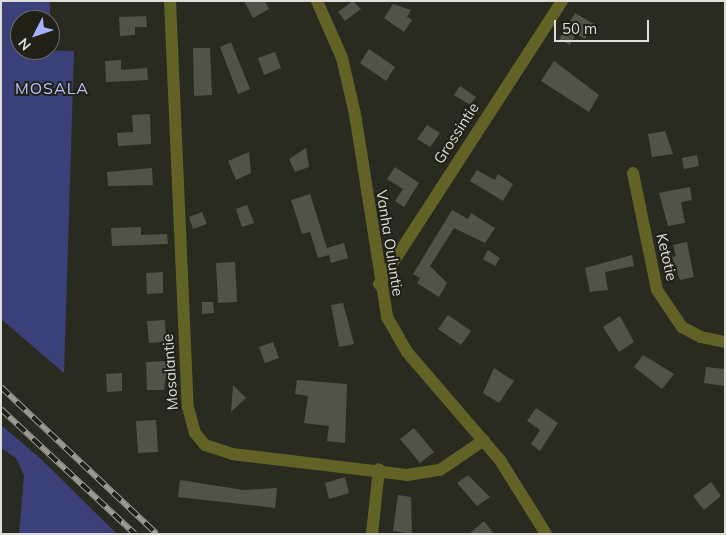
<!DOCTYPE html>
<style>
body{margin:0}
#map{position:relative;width:726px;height:535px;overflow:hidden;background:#2a2b20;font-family:Mulish,sans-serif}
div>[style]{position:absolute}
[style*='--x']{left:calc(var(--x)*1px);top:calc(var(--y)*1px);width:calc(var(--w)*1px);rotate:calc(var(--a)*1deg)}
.green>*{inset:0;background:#3b4078}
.building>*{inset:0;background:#525347}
.minor>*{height:12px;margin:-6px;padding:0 6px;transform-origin:6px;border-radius:6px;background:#616326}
.rail>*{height:5.5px;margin-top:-2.75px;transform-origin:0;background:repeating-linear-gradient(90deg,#212117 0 11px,#9a9b93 0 22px);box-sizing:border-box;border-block:1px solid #9a9b93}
span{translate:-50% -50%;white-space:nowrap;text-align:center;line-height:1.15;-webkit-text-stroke:4px #212117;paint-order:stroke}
.street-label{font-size:15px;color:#ddded7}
.neighbourhood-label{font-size:16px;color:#b9c2fa;letter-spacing:1px}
.frame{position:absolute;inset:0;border:2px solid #ddded7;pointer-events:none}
.north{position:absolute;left:10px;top:10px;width:50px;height:50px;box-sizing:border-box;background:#212117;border:1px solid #6c6d64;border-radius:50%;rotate:229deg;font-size:14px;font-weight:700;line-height:20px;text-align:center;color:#ddded7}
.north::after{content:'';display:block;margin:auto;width:18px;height:22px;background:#a6b1fc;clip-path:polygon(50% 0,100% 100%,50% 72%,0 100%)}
.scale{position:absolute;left:554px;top:20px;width:95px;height:22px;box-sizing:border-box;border:2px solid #ddded7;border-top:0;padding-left:6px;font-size:15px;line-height:18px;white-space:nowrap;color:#ddded7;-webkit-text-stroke:4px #212117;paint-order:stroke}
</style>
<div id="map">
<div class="green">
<i style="clip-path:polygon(1px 1px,50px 1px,50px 20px,20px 20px,20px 50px,74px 51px,64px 373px,1px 319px)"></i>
<i style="clip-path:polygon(1px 425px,41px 459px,117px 534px,19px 534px,24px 475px,16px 458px,1px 448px)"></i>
</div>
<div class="building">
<i style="clip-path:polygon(244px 1px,265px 1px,269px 9px,253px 18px)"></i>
<i style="clip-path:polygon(353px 1px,361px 9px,345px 21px,338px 12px)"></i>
<i style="clip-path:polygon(393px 4px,411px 10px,407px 17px,412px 20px,404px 32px,384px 18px)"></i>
<i style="clip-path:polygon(575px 13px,594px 24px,585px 39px,576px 34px,570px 45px,559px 39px)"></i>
<i style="clip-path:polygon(146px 16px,147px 27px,135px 27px,135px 35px,120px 36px,119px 17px)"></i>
<i style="clip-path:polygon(231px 42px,250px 89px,238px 94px,220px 47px)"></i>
<i style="clip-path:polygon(193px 48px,210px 48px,212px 95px,194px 96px)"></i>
<i style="clip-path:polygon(369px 49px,395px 67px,386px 81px,360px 63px)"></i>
<i style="clip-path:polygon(275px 52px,281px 68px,264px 75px,258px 58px)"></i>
<i style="clip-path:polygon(121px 60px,121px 70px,147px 68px,148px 80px,106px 82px,105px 61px)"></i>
<i style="clip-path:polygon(554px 61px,599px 95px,589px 112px,541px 81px)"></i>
<i style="clip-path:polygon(460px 86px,476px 97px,470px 105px,454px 95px)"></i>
<i style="clip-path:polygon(150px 114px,151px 144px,118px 146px,117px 133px,133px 132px,132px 115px)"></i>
<i style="clip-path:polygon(427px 125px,440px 133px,430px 147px,417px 139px)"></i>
<i style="clip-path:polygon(665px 131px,673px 154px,652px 157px,648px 134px)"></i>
<i style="clip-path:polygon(306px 148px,309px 167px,295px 172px,289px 159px)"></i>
<i style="clip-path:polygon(249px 152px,251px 173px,236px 180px,228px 161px)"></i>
<i style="clip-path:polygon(697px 155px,699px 166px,684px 169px,682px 158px)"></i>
<i style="clip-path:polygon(395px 167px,419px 183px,404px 207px,395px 201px,403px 189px,387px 179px)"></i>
<i style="clip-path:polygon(152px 168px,153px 185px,108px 186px,107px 172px)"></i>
<i style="clip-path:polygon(477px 170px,495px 180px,498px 174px,513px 184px,503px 201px,470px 181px)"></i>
<i style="clip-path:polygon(690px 187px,692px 200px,681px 202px,685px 223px,668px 226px,659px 193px)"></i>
<i style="clip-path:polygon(310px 194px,327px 248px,344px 243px,348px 258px,331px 263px,329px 255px,318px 258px,310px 232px,302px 234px,291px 200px)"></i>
<i style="clip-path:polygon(247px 205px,254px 223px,242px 227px,236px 209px)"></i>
<i style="clip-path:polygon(452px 210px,468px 219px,471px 213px,495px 228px,485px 243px,454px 228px,430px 266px,447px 283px,439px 297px,417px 283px,420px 278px,413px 274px)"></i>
<i style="clip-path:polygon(202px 212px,207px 224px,193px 229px,189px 217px)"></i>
<i style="clip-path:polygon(141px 227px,141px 235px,167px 234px,168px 244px,112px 246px,111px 228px)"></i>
<i style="clip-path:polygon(687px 242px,694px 277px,680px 280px,672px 257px,676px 256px,673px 245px)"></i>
<i style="clip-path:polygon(488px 250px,500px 258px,495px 266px,483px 259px)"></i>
<i style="clip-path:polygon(632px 255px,634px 266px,605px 272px,608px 290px,590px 292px,585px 268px)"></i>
<i style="clip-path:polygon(235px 262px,237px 302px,218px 303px,216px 263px)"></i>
<i style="clip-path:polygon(163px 272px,163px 293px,147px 294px,146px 273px)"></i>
<i style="clip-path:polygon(202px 302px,213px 302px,214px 313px,202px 314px)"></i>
<i style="clip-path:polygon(343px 303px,354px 344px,339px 347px,331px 305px)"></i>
<i style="clip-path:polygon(448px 315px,471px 331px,461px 345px,438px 329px)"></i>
<i style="clip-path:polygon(620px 316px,634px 342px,619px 352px,603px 327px)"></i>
<i style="clip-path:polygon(165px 320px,166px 342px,149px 343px,147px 321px)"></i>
<i style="clip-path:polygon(273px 342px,279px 358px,265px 363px,259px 347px)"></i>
<i style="clip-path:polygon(643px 355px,674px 374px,662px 389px,634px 367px)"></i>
<i style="clip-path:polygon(168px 361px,164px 390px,147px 390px,146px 362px)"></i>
<i style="clip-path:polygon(706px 367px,725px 369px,725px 386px,704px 383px)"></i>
<i style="clip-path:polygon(494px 368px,514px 381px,499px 403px,483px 393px)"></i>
<i style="clip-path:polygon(122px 373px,122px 391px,107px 392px,106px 374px)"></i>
<i style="clip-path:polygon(297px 380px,347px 384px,345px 443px,327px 441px,329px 426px,304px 423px,308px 396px,295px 394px)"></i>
<i style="clip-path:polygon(233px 385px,246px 398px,231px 412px)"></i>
<i style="clip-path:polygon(536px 408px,558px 423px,540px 451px,531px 444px,540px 430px,527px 421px)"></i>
<i style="clip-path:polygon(156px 420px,158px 452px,138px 453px,136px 421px)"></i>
<i style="clip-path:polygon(414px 428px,434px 452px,420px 463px,400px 439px)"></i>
<i style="clip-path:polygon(468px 475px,490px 497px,477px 506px,457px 483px)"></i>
<i style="clip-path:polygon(345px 477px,349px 493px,329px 499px,325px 483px)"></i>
<i style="clip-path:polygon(180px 480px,243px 490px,277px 488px,275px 508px,178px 497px)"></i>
<i style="clip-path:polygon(711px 482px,721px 496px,704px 510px,693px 496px)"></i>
<i style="clip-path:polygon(398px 495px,411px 497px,412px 534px,393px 531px)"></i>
<i style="clip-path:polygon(484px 521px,494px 534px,469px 534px)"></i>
</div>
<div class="minor">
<i style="--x:170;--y:1;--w:406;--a:87.5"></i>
<i style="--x:188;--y:407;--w:27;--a:75"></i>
<i style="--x:195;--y:433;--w:16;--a:50"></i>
<i style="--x:205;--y:445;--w:28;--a:18"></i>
<i style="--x:232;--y:454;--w:176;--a:6.8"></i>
<i style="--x:407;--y:475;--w:33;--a:-9"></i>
<i style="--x:440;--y:470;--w:53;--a:-34.3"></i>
<i style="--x:317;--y:1;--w:62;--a:66.3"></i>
<i style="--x:342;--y:58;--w:57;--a:76.9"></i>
<i style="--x:355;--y:114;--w:206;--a:81"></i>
<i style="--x:387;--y:317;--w:40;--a:60.3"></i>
<i style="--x:407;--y:352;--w:143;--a:49.3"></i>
<i style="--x:500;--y:460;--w:87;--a:58.1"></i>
<i style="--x:633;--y:173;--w:119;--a:78.4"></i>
<i style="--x:657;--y:290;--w:45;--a:56"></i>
<i style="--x:682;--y:327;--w:21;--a:28"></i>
<i style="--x:701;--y:337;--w:25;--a:12"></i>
<i style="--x:379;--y:284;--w:337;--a:-57.1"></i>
<i style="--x:372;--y:534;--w:65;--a:-83.9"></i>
</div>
<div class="rail">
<i style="--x:1;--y:387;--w:214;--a:43.3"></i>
<i style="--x:1;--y:409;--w:183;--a:43"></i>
</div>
<div class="street-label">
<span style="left:456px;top:133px;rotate:-57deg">Grossintie</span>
<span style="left:390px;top:243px;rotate:81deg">Vanha Ouluntie</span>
<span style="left:667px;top:257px;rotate:77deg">Ketotie</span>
<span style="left:170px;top:372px;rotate:-94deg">Mosalantie</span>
</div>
<div class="neighbourhood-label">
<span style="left:52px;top:88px">MOSALA</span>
</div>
<div class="frame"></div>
<div class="north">N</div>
<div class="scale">50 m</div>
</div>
